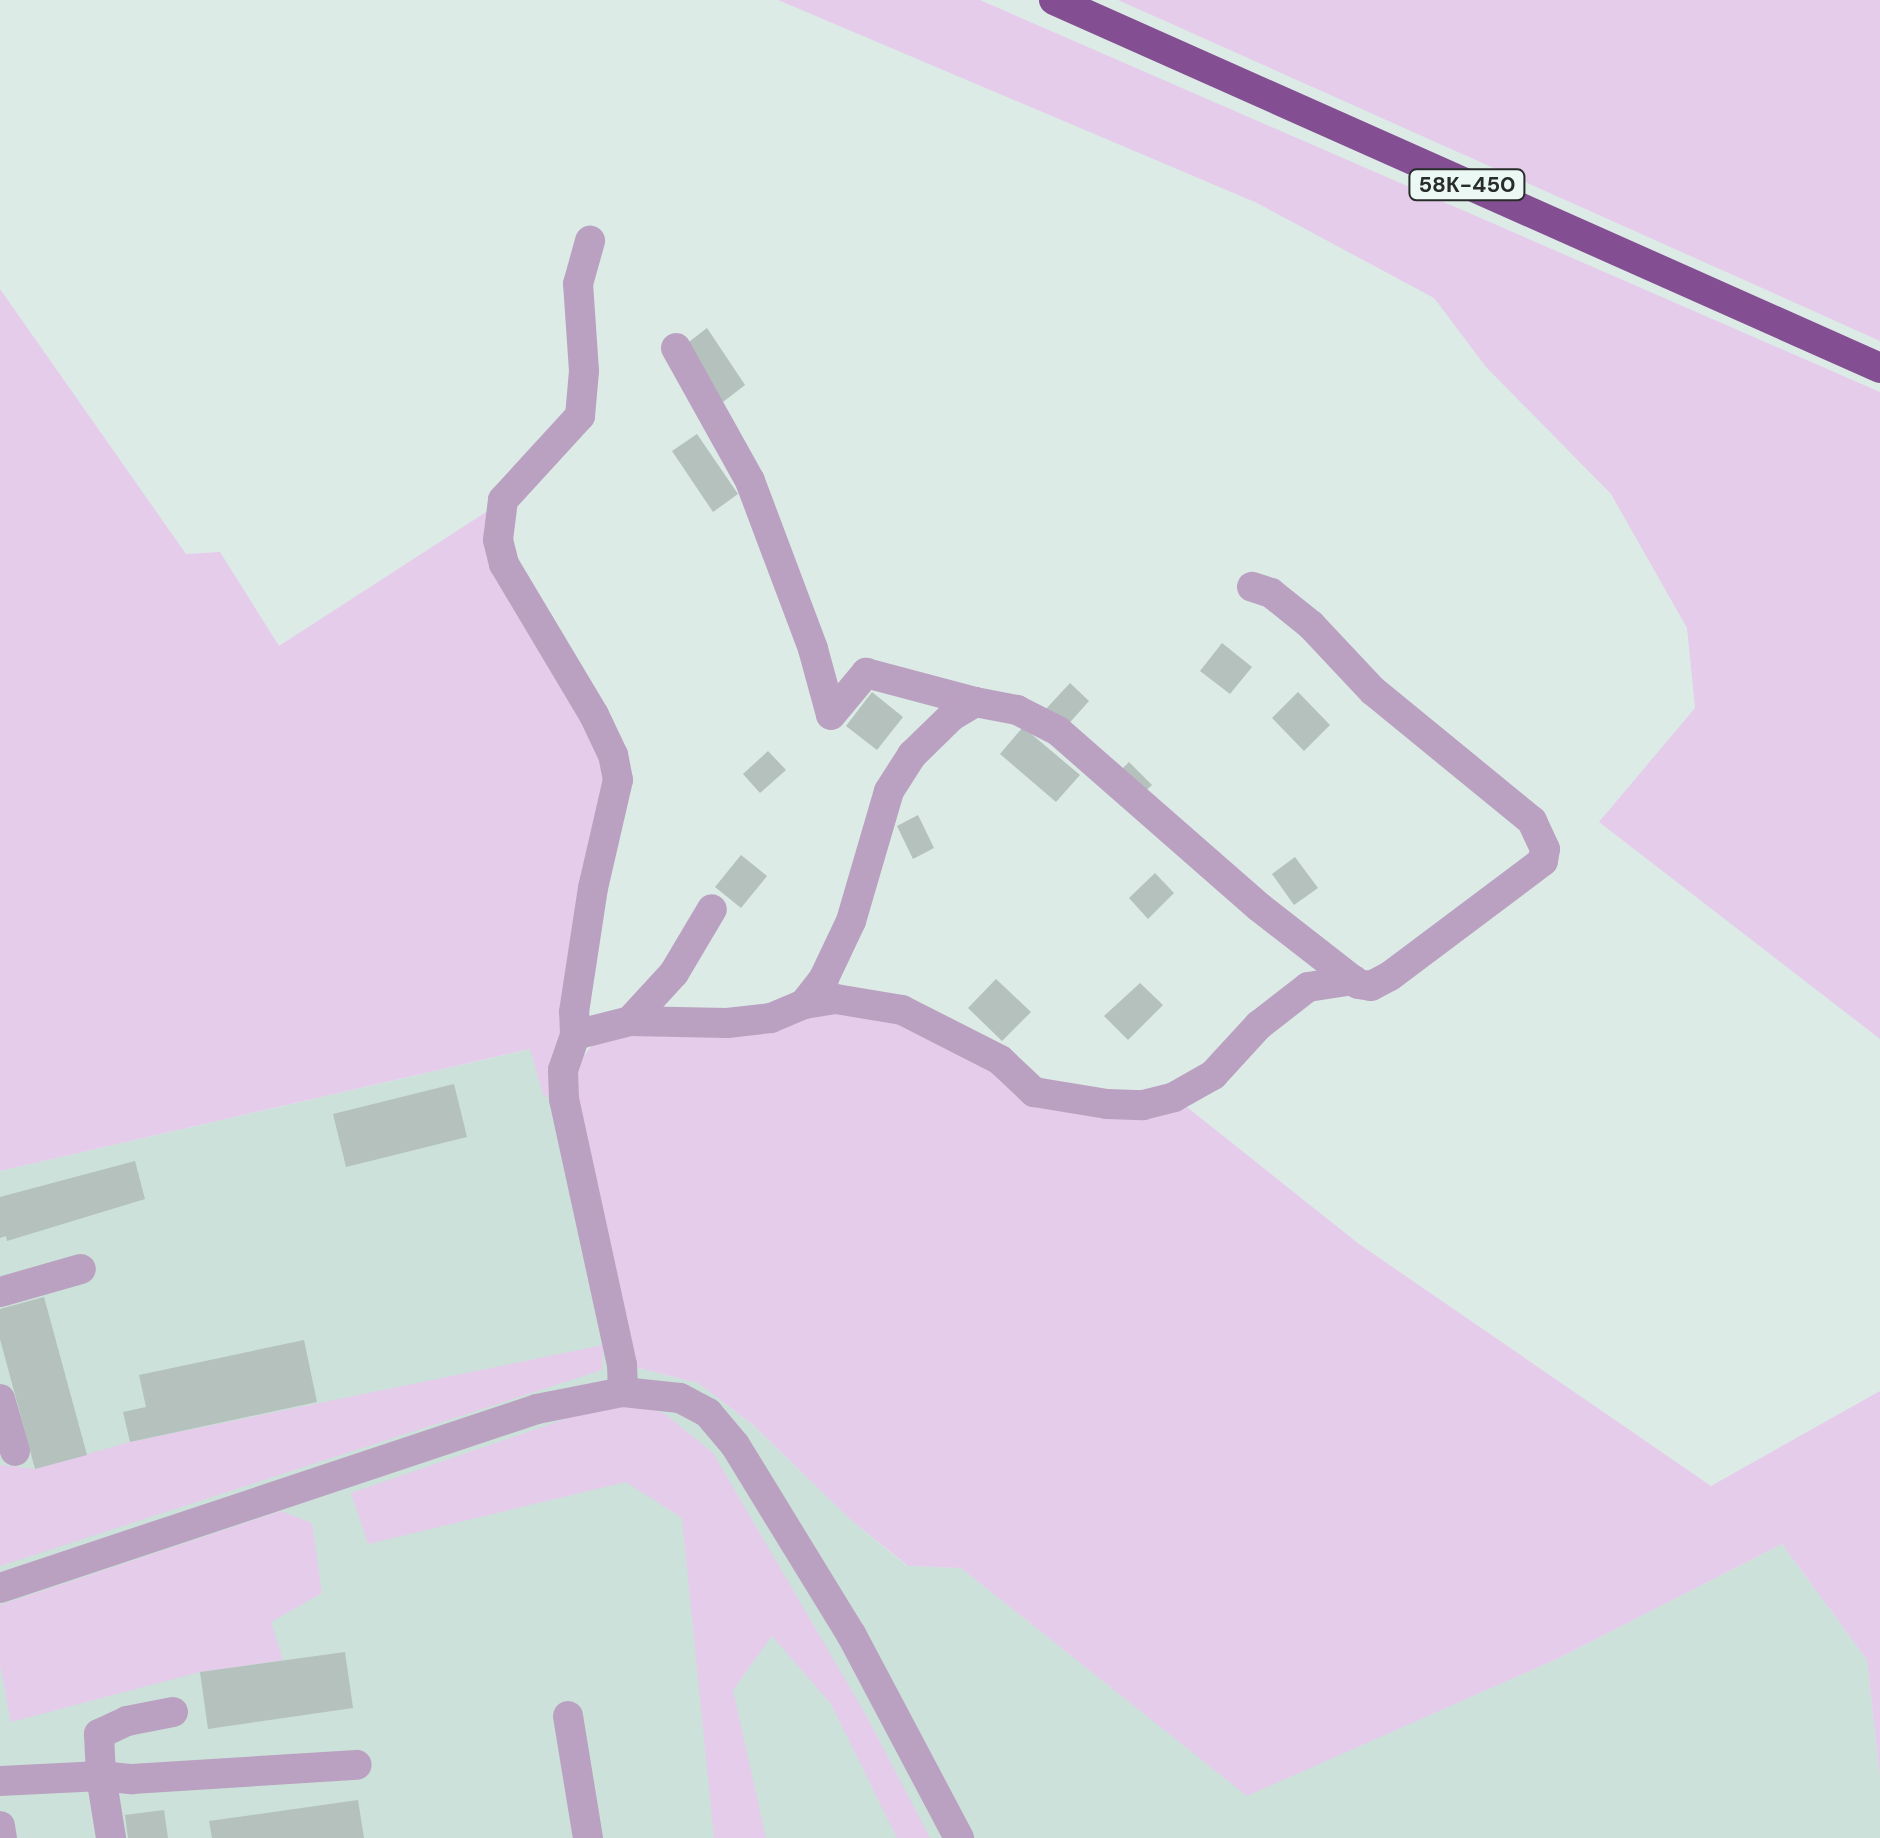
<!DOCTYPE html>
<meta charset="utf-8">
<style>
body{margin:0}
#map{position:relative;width:1880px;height:1838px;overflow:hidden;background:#ddebe6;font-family:"DM Sans",sans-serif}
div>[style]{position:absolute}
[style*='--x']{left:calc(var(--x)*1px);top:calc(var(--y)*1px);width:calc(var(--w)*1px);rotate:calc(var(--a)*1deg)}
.built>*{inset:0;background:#cce1d9}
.green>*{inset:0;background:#e5cceb}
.building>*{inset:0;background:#b4c1bc}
.minor>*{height:30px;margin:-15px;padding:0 15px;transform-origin:15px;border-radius:15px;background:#bba1c1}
.highway>*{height:30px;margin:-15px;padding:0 15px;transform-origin:15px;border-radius:15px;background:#844e92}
span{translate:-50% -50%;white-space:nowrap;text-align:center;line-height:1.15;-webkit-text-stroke:8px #ebf8f4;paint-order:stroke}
.shield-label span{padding:2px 8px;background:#ebf8f4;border:2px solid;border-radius:8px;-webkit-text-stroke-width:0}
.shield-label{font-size:22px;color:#282d2b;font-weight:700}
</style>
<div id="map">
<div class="built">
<i style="clip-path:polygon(531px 1049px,544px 1097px,557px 1087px,635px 1367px,698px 1383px,753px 1425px,852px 1521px,907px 1566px,961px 1568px,1247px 1795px,1559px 1658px,1782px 1544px,1867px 1660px,1880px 1777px,1880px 1838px,0 1838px,0 1171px)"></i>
</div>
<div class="green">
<i style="clip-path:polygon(778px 0,980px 0,1880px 392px,1880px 1039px,1599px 822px,1695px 708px,1687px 628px,1611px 494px,1486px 367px,1434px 298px,1257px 203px)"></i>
<i style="clip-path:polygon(1118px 0,1880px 0,1880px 341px,1809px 309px)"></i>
<i style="clip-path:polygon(0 289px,186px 554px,220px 552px,279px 646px,500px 503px,494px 545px,613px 764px,557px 1087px,544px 1098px,530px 1049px,0 1171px)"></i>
<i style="clip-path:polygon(838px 1003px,918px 1022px,1020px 1091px,1183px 1104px,1359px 1244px,1711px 1486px,1880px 1391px,1880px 1777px,1867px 1660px,1782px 1544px,1559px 1658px,1247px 1796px,961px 1568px,908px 1566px,852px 1521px,753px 1425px,698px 1383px,635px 1367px,570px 1085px,581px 1059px,599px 1037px)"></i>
<i style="clip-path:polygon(603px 1345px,602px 1370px,0 1566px,0 1465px,35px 1469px,130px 1442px)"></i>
<i style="clip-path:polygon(614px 1402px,664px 1413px,713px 1453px,866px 1715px,930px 1838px,897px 1838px,831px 1704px,772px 1636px,733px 1690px,766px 1838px,714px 1838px,682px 1518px,626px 1482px,368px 1544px,351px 1493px)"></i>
<i style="clip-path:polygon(281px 1511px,312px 1523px,322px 1593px,271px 1622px,283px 1660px,200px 1672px,11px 1722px,0 1665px,0 1605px)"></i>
</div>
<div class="building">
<i style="clip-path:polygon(707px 328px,745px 385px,723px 402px,681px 348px)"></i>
<i style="clip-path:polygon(697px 434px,738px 494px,713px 512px,672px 451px)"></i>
<i style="clip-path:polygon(1222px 643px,1252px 667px,1230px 694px,1200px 671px)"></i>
<i style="clip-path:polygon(1070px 683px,1089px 701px,1065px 728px,1045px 710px)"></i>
<i style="clip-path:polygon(872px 692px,903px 717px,877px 750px,846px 726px)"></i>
<i style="clip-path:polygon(1298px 692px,1330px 725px,1304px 751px,1272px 718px)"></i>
<i style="clip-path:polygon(1023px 727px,1080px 775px,1056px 802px,1000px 754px)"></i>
<i style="clip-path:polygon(768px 751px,786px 770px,760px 793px,743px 774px)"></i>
<i style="clip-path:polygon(1129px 762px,1152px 785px,1138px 798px,1115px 776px)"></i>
<i style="clip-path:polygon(918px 815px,934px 848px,913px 859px,897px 826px)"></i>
<i style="clip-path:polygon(741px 855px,767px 876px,741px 908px,715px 887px)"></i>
<i style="clip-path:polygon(1295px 857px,1318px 888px,1294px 905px,1272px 874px)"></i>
<i style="clip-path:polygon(1155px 873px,1174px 893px,1148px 919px,1129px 898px)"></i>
<i style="clip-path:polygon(996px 979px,1031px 1012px,1002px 1041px,968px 1008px)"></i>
<i style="clip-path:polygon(1140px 983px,1163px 1005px,1128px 1040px,1104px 1016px)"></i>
<i style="clip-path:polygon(454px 1084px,467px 1137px,346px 1167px,333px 1114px)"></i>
<i style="clip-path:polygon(135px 1161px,145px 1199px,7px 1241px,6px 1236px,0 1238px,0 1197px)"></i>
<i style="clip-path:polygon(44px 1297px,87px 1455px,35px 1469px,0 1339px,0 1309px)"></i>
<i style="clip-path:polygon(304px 1340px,317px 1402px,130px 1442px,123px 1412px,146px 1407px,139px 1375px)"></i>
<i style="clip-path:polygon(345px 1652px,353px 1708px,208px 1729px,200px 1672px)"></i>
<i style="clip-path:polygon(358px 1800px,364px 1838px,212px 1838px,209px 1821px)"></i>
<i style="clip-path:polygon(164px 1810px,168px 1838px,128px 1838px,125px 1815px)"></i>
</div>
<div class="minor">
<i style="--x:676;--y:348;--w:152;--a:60.9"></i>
<i style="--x:750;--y:481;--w:179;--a:69.4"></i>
<i style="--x:813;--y:649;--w:68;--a:74.7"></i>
<i style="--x:831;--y:715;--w:55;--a:-50.2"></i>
<i style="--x:866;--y:673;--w:113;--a:14.9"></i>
<i style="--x:804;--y:1004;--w:32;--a:-9"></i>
<i style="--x:836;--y:999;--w:67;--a:9.5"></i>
<i style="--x:902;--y:1010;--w:110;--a:27"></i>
<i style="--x:1000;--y:1060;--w:47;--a:43.3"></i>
<i style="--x:1034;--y:1092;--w:74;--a:9.3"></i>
<i style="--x:1107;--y:1104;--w:36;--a:2"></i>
<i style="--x:1143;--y:1105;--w:32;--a:-14"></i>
<i style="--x:1174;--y:1097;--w:45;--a:-29.4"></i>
<i style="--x:1213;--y:1075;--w:68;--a:-47.4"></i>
<i style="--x:1259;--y:1025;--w:62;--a:-37.8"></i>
<i style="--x:1308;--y:987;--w:46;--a:-8.8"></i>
<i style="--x:630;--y:1021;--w:65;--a:-47.5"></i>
<i style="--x:674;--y:973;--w:74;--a:-59.3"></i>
<i style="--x:575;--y:1035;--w:23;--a:-92"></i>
<i style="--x:574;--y:1012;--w:125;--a:-81.3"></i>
<i style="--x:593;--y:888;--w:111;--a:-77"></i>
<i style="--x:618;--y:780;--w:25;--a:-101"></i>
<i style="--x:613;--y:755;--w:44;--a:-115.4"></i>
<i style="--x:594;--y:715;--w:176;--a:-120.8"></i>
<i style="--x:504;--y:564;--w:25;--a:-104"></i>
<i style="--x:498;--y:540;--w:40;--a:-82.9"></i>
<i style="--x:503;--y:500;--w:114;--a:-47.5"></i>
<i style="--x:580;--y:416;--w:45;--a:-84.9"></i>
<i style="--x:584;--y:371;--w:87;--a:-93.9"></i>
<i style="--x:578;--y:284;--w:45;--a:-74.4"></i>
<i style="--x:0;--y:1292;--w:84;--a:-15.9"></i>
<i style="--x:623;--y:1392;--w:27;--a:-92"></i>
<i style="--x:622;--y:1365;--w:272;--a:-102.3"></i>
<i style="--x:564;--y:1099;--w:29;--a:-92"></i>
<i style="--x:563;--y:1070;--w:37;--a:-71"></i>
<i style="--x:575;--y:1035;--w:57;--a:-14.3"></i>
<i style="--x:630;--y:1021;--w:97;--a:1.2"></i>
<i style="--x:727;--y:1023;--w:44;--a:-6.5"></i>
<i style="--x:771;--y:1018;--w:36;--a:-23"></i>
<i style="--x:804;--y:1004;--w:33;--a:-52"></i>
<i style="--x:824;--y:978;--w:63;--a:-64.7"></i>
<i style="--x:851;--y:921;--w:135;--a:-73.7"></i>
<i style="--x:889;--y:791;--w:43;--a:-57.4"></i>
<i style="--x:912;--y:755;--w:56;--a:-44.3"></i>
<i style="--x:952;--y:716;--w:27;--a:-31"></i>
<i style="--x:975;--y:702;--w:43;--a:10.8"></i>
<i style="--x:1017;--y:710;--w:46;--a:27.1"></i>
<i style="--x:1058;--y:731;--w:267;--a:41.2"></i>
<i style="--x:1259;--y:907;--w:125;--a:37.9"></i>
<i style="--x:1358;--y:984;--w:13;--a:9"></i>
<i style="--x:1371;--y:986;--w:21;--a:-28"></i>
<i style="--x:1390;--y:976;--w:191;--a:-36.9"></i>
<i style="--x:1543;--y:861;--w:12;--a:-81"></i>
<i style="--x:1545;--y:849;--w:31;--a:-115"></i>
<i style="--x:1532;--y:821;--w:205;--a:-140.7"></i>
<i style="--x:1373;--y:691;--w:91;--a:-133.2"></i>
<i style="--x:1311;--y:625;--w:51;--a:-141.3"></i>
<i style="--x:1271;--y:593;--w:20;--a:-162"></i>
<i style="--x:0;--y:1399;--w:54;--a:73.9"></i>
<i style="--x:0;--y:1588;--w:566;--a:-18.43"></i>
<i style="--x:537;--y:1409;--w:88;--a:-11.2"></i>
<i style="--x:623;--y:1392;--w:57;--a:6"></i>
<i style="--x:680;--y:1398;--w:32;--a:28"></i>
<i style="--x:708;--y:1413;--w:42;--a:49.8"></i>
<i style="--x:735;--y:1445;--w:222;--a:58.5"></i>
<i style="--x:851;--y:1634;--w:231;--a:62.1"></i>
<i style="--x:173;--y:1712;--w:47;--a:168.9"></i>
<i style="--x:127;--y:1721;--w:31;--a:155"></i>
<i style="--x:99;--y:1734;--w:42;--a:87.3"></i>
<i style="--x:101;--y:1776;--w:31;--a:6"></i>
<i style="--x:132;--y:1779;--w:225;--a:-3.6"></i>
<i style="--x:568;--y:1716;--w:124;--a:80.7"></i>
<i style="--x:0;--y:1781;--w:101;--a:-2.8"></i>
<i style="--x:101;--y:1776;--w:63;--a:80.8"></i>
<i style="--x:0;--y:1826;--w:12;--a:81"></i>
</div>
<div class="highway">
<i style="--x:1054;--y:0;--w:904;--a:24.01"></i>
</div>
<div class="shield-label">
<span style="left:1467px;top:185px">58К-450</span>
</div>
</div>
